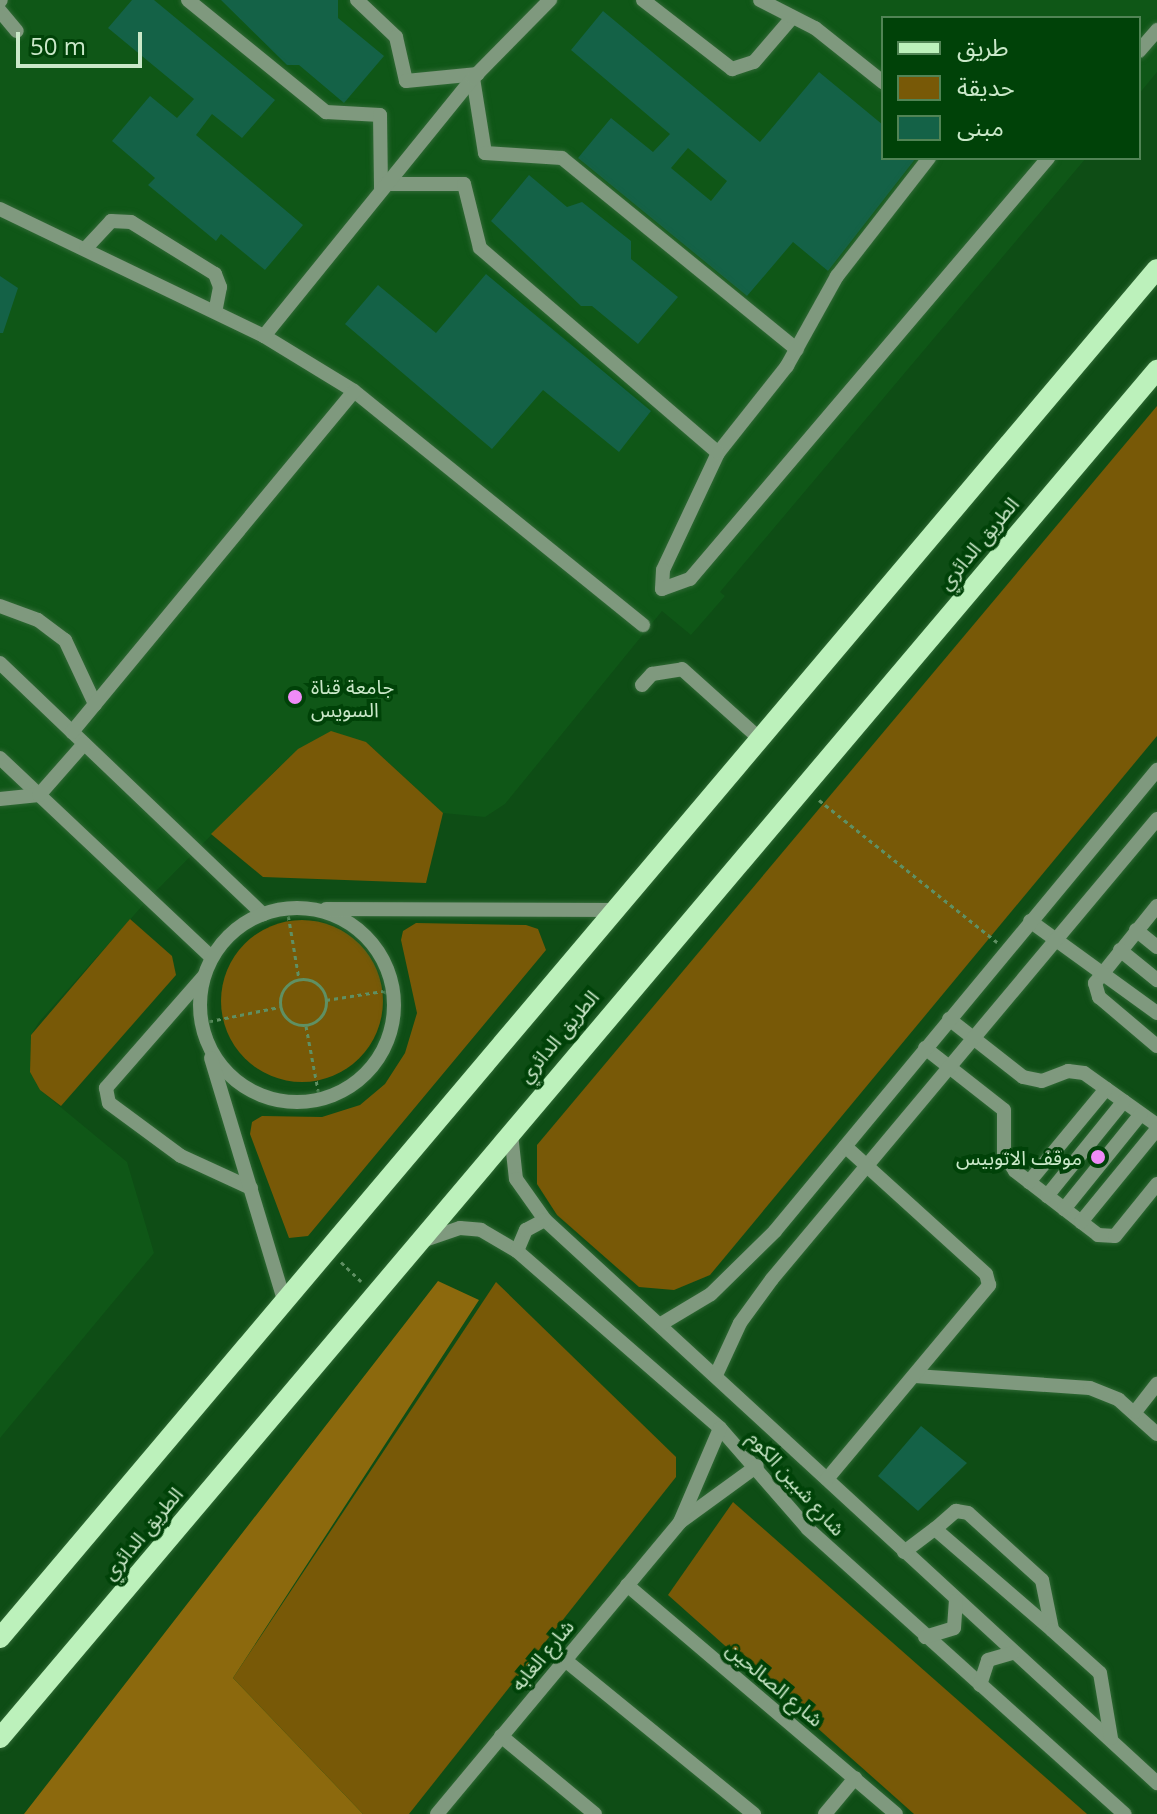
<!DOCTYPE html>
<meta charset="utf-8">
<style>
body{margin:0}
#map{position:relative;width:1157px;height:1814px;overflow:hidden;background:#0e4d15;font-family:"Open Sans","Noto Sans Arabic",sans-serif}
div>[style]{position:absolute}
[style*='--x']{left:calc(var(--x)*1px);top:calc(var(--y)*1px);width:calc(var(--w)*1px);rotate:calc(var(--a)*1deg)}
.built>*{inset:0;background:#0f5717}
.green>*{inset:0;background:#785907}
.round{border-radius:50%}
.forest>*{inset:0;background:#8c690d}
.building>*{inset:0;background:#146247}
.path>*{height:3px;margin-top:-1.5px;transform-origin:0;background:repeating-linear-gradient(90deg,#5f9063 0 4px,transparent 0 8px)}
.path>.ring{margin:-1.5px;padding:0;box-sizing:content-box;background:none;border:3px solid #5f9063;border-radius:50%}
.roads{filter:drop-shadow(0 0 2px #306935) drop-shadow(0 0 2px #306935)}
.minor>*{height:14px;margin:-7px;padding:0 7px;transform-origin:7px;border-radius:7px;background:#7f997e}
.minor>.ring{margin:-7px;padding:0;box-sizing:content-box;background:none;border:14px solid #7f997e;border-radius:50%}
.major>*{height:20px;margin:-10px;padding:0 10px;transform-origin:10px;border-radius:10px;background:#bcf1bb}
.dots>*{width:22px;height:22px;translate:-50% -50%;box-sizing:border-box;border:4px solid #004208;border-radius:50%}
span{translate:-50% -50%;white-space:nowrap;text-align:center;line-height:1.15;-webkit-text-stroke:8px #004208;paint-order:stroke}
.street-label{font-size:20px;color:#cae8c9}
.poi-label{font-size:20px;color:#cae8c9}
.left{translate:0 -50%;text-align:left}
.right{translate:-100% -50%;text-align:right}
.legend{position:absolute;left:881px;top:16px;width:260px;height:144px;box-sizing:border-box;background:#004208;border:2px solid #518455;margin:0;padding:10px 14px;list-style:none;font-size:24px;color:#cae8c9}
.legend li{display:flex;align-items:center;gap:16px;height:40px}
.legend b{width:40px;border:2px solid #518455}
.scale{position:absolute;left:16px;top:32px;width:126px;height:36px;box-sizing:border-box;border:4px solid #cae8c9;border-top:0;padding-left:10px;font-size:24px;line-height:28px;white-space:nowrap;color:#cae8c9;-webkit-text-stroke:6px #004208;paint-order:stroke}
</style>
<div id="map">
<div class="built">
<i style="clip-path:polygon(0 0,1157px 0,1157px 72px,1139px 94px,1139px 18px,883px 18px,883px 158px,1086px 158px,720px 592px,725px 596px,691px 635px,662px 611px,505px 804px,485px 817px,443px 813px,366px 742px,279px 767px,151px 896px,39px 1022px,31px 1035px,30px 1072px,40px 1090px,127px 1162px,154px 1253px,0 1438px)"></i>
</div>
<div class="green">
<i style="clip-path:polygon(1157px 406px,1157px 736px,710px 1275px,674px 1290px,639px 1287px,557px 1215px,537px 1184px,537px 1145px)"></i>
<i style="clip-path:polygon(331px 731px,366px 742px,443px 813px,426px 883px,263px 877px,211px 834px,298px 749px)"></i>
<i style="clip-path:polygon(130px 919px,172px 956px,176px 975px,61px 1106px,40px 1090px,30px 1072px,31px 1035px)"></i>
<i class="round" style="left:221px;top:920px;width:162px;height:162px"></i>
<i style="clip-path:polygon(416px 923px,526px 925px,538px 929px,546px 950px,308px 1236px,289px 1238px,250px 1134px,252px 1122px,262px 1116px,322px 1117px,360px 1105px,385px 1084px,405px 1053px,417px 1013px,401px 940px,403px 931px)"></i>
<i style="clip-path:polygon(496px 1282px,676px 1457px,676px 1477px,409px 1814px,363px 1814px,233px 1678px)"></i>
<i style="clip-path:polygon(733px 1502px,1087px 1814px,914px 1814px,668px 1595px)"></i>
</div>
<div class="forest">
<i style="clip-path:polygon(438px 1281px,479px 1300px,233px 1678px,363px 1814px,24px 1814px)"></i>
</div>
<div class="building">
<i style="clip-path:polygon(132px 0,154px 0,275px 100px,242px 138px,212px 114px,196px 135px,303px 225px,265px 270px,221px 234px,216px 241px,148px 185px,155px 178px,112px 141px,150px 96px,177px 118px,194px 99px,108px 28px)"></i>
<i style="clip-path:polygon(221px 0,338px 0,338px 18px,384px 56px,344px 103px,299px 65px,287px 65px)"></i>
<i style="clip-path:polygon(evenodd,603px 11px,760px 142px,819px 72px,883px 125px,883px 158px,916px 158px,828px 271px,793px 242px,747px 296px,578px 158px,611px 118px,653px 152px,670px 134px,571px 50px,603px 11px,688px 148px,727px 181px,711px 201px,671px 168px,688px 148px)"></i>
<i style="clip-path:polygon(529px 175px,567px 207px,582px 202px,631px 241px,631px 259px,678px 297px,638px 344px,592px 306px,581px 306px,491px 221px)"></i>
<i style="clip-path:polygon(486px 274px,651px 411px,619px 452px,543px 390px,492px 449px,345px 324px,378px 285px,436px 333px)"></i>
<i style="clip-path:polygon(0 276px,18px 288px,3px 333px,0 333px)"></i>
<i style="clip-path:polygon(921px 1426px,967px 1463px,918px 1511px,878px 1476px)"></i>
</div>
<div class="path">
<i style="--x:819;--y:800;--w:228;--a:38.6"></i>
<i style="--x:287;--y:908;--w:72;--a:80.4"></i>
<i class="ring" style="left:280px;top:979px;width:43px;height:43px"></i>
<i style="--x:326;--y:1000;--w:58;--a:-9"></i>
<i style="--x:383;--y:991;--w:13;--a:27"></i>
<i style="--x:201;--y:1023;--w:80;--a:-11.6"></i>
<i style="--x:306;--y:1026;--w:76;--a:79.4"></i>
<i style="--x:341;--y:1262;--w:28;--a:44"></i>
</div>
<div class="roads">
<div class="minor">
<i style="--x:188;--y:0;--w:178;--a:39.1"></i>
<i style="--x:326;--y:112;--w:54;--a:3.2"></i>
<i style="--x:380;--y:115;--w:74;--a:89.2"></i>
<i style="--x:357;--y:0;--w:54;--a:43.5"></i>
<i style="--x:396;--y:37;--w:45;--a:77.2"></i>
<i style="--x:406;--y:81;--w:72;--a:-5.6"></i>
<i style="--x:643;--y:0;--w:113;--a:37.8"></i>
<i style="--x:732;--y:69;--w:23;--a:-18"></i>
<i style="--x:754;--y:62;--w:57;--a:-49.3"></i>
<i style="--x:760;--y:0;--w:62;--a:27"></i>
<i style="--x:815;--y:28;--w:87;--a:38.5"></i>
<i style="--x:0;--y:1;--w:1;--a:-45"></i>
<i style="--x:0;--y:11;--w:26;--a:50"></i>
<i style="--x:1139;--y:51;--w:28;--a:-49"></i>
<i style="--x:473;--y:78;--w:76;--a:80.9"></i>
<i style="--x:485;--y:153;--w:77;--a:3.7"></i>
<i style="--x:562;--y:158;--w:303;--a:39.2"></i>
<i style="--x:929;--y:158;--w:150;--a:127.9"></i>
<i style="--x:837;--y:276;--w:103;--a:119.1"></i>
<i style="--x:787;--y:366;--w:111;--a:128.4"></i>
<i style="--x:718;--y:453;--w:129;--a:115.2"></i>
<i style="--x:663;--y:570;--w:19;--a:93"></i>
<i style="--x:662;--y:589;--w:30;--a:-20"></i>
<i style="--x:690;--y:579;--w:553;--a:-49.62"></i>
<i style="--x:385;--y:184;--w:79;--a:0"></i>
<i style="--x:464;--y:184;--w:66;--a:76"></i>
<i style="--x:480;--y:248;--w:314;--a:40.7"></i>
<i style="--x:0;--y:209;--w:293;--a:25.7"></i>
<i style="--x:264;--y:336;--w:105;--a:31.4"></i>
<i style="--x:354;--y:391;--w:372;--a:39"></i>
<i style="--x:86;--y:248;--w:37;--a:-47"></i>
<i style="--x:111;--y:221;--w:20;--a:3"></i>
<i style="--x:131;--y:222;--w:99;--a:31.8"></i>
<i style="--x:215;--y:274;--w:14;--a:69"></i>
<i style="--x:220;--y:287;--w:25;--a:101"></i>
<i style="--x:264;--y:336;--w:332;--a:-51"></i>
<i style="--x:473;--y:78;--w:110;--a:-45.4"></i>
<i style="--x:0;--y:606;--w:40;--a:20.2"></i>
<i style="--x:38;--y:620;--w:34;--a:37"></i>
<i style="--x:65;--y:640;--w:71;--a:64.9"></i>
<i style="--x:0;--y:663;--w:364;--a:43.7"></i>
<i style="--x:642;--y:685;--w:15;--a:-48"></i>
<i style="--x:652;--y:674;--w:30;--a:-9"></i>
<i style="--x:682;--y:669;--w:105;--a:41.9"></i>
<i style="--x:72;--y:732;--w:442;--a:-50.4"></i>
<i style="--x:0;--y:758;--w:290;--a:43.3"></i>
<i style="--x:0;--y:799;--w:39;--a:-6"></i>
<i style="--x:39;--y:795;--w:68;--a:-48.6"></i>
<i style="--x:1157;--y:906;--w:99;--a:128.8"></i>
<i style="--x:1095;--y:983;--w:15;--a:74"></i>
<i style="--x:1099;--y:997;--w:76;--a:40.2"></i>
<i class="ring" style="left:200px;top:908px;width:180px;height:180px"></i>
<i style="--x:326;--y:909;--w:288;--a:0.2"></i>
<i style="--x:1030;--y:921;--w:157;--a:35.9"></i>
<i style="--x:1136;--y:930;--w:27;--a:39"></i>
<i style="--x:1120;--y:950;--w:48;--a:39"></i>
<i style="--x:204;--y:976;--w:149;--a:131.2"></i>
<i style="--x:106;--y:1088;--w:15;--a:79"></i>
<i style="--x:109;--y:1103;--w:89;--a:36.4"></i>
<i style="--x:181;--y:1156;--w:77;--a:24.6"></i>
<i style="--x:949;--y:1019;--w:94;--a:38.1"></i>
<i style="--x:1023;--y:1077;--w:19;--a:12"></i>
<i style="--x:1042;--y:1081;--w:28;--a:-21"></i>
<i style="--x:1068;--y:1071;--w:16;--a:7"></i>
<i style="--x:1084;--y:1073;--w:90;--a:35.5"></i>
<i style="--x:925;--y:1048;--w:100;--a:38.1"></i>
<i style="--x:1004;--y:1110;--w:44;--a:90"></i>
<i style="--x:1004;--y:1154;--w:20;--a:57"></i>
<i style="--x:1015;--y:1171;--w:105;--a:37.6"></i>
<i style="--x:1098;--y:1235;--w:17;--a:3"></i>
<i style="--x:1115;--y:1236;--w:67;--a:-51.1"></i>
<i style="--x:211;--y:1058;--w:253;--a:73.2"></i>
<i style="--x:511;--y:1134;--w:45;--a:83.7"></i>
<i style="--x:516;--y:1179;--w:50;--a:54.7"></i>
<i style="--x:545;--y:1220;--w:832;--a:42.61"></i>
<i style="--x:1029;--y:1182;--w:121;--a:-50.4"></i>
<i style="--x:1047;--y:1196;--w:122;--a:-51"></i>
<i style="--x:1064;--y:1209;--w:122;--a:-51"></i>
<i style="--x:1081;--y:1222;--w:120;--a:-50.7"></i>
<i style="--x:425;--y:1240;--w:37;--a:-19"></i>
<i style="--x:460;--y:1228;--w:21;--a:5"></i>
<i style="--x:481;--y:1230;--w:42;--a:30.3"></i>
<i style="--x:517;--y:1251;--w:269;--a:41.1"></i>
<i style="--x:720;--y:1428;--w:134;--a:48.9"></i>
<i style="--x:808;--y:1529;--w:426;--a:42"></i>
<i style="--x:517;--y:1251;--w:23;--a:-67"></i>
<i style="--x:526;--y:1230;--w:21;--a:-28"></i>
<i style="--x:661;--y:1324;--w:58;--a:-31"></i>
<i style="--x:711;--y:1294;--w:90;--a:-44.5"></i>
<i style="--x:775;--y:1231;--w:599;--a:-50.35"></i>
<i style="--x:716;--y:1375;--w:57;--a:-65.2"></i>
<i style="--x:740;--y:1323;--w:54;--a:-54"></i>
<i style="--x:772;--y:1279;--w:600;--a:-50.07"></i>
<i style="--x:915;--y:1376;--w:175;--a:3.9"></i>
<i style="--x:1090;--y:1388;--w:31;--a:22"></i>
<i style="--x:1119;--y:1400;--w:51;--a:41.8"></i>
<i style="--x:1135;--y:1412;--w:36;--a:-52"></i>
<i style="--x:827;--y:1479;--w:253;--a:-50.1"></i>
<i style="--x:989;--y:1285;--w:11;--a:-105"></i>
<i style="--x:986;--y:1274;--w:190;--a:-137.8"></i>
<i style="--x:680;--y:1522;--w:95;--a:-36"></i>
<i style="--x:935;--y:1529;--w:28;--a:-41"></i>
<i style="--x:956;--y:1511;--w:12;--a:9"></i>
<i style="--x:968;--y:1513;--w:100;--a:42.2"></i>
<i style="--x:1042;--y:1580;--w:50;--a:78.5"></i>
<i style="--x:904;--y:1552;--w:39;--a:-37"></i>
<i style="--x:935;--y:1529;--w:155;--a:40.8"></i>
<i style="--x:1052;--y:1630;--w:64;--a:41.9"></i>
<i style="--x:1100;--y:1673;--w:66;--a:80.4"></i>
<i style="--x:627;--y:1585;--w:353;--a:40.4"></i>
<i style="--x:925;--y:1637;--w:30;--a:-17"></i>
<i style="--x:954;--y:1628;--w:27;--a:-86"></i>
<i style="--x:565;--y:1660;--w:244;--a:39.2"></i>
<i style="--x:980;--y:1685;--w:26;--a:-72"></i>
<i style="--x:988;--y:1660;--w:26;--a:-16"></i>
<i style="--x:501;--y:1736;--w:122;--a:39.7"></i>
<i style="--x:437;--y:1814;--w:380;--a:-50.2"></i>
<i style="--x:680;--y:1522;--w:102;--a:-66.9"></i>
<i style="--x:825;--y:1814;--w:47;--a:-50.2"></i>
</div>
<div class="major">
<i style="--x:0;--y:1638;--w:1792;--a:-49.8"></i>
<i style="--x:0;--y:1738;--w:1792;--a:-49.78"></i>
</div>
</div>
<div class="dots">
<i style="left:295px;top:697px;background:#ef8bf7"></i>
<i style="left:1098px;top:1157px;background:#ef8bf7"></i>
</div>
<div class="street-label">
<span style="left:978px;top:543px;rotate:-50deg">الطريق الدائري</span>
<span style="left:558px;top:1036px;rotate:-50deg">الطريق الدائري</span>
<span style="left:797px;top:1483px;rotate:48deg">شارع شبين الكوم</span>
<span style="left:142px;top:1533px;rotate:-50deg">الطريق الدائري</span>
<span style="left:542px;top:1655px;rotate:-50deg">شارع الغابه</span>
<span style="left:775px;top:1684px;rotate:40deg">شارع الصالحين</span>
</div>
<div class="poi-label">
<span class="left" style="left:311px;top:698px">جامعة قناة<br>السويس</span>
<span class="right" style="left:1082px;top:1157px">موقف الاتوبيس</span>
</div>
<ul class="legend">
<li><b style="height:10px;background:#bcf1bb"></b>طريق</li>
<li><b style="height:22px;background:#785907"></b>حديقة</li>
<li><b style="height:22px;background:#146247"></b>مبنى</li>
</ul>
<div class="scale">50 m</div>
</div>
